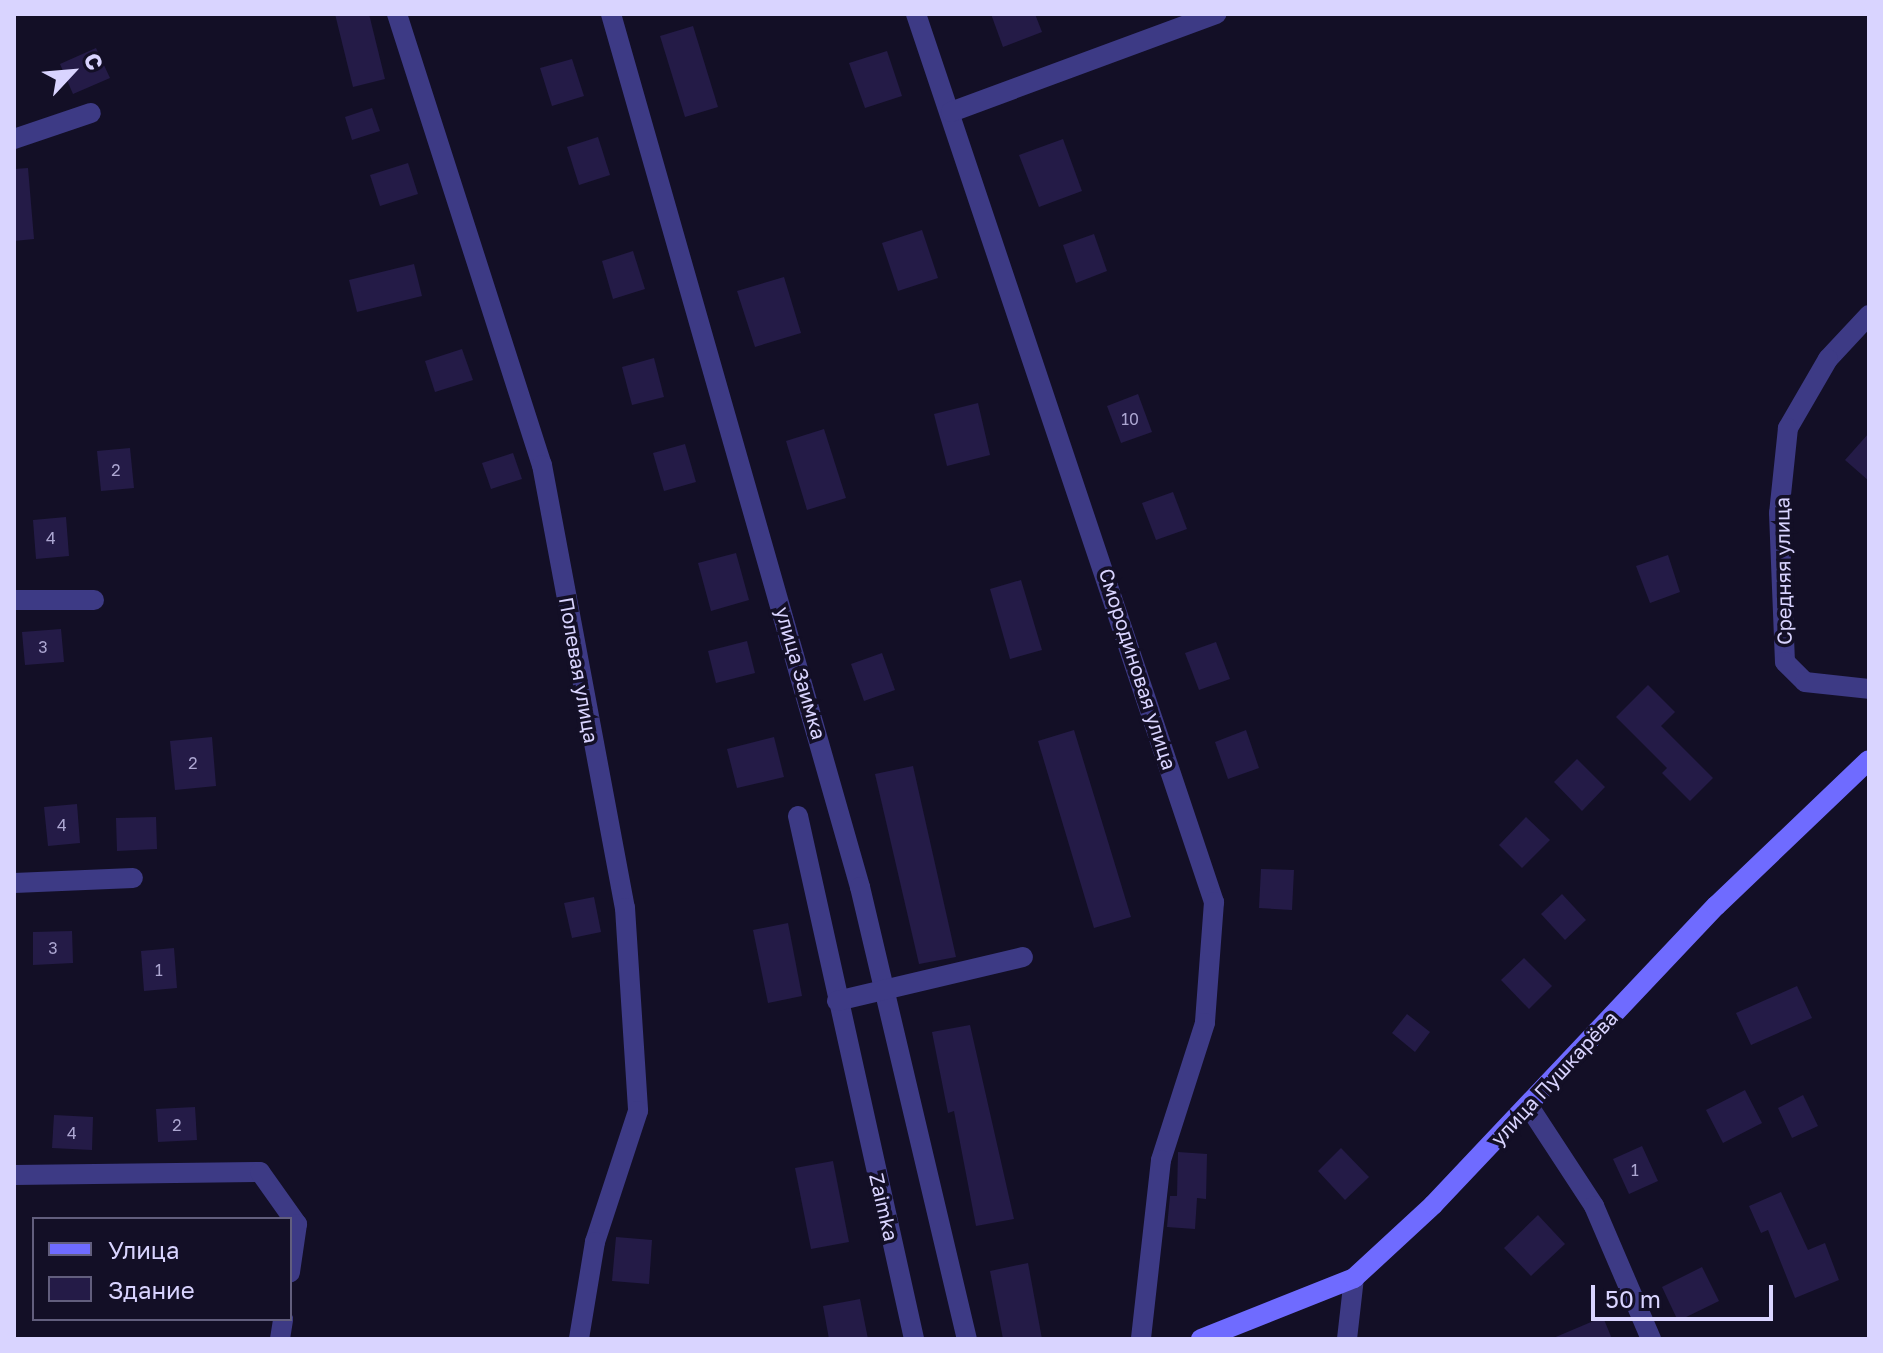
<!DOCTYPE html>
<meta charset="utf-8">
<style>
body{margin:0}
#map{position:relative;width:1883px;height:1353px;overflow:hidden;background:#130f26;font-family:"Golos Text",sans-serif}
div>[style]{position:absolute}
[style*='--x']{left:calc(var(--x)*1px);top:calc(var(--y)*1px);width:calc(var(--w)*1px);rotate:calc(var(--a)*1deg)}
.building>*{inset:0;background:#241b47}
.street>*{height:20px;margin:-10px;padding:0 10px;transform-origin:10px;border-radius:10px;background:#3d3a85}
.secondary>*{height:20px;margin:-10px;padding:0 10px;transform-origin:10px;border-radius:10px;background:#6f6bff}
span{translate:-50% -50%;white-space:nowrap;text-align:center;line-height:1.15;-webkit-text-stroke:7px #130f26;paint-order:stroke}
.number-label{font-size:16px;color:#aca6d1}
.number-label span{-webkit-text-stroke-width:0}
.street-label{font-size:20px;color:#d9d4ff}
.frame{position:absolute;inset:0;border:16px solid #d9d4ff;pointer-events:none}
.legend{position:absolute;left:32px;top:1217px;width:260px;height:104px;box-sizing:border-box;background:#130f26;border:2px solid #625e7d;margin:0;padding:10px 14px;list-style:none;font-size:24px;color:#d9d4ff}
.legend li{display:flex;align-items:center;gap:16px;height:40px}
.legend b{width:40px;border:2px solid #625e7d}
.north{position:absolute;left:32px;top:32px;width:80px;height:80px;-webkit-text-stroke:6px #130f26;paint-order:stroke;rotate:64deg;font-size:22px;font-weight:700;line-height:32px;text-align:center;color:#d9d4ff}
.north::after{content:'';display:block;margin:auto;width:28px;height:36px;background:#d9d4ff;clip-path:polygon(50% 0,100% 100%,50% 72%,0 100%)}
.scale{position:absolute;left:1591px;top:1285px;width:182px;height:36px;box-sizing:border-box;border:4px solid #d9d4ff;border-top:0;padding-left:10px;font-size:24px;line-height:28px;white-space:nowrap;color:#d9d4ff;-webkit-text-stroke:6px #130f26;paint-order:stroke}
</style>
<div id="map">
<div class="building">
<i style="clip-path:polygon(335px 14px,369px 14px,385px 79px,353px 87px)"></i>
<i style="clip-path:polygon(991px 14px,1035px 14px,1042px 32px,1003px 47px)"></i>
<i style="clip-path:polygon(693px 26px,718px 107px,685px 117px,660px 36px)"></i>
<i style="clip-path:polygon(96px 48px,110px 78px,73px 94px,60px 64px)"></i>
<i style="clip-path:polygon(887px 51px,902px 96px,865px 108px,849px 63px)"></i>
<i style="clip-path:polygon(572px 59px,584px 96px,552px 106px,540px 68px)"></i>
<i style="clip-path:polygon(372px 108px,380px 131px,352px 140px,345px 117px)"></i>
<i style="clip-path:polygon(598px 137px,610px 175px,579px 185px,567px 147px)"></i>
<i style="clip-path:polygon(1063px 139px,1082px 191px,1039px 207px,1019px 155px)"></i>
<i style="clip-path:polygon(408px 163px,418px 194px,380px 206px,370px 175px)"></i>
<i style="clip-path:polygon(28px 168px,34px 239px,14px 241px,14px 169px)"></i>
<i style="clip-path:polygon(922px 230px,938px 278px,898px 291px,882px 243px)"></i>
<i style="clip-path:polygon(1094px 234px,1107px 271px,1076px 283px,1063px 245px)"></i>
<i style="clip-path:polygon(633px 251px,645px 289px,613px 299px,602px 261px)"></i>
<i style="clip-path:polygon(414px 264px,422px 296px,357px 312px,349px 280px)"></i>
<i style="clip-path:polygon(784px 277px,801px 333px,755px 347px,737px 291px)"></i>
<i style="clip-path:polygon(462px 349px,473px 380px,435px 392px,425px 361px)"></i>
<i style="clip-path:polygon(654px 358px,664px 397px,632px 405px,622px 367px)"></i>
<i style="clip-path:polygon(1138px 394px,1152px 432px,1121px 443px,1107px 406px)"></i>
<i style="clip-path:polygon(978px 403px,990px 455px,947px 466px,934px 414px)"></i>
<i style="clip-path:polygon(824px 429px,846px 498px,807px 510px,786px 441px)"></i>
<i style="clip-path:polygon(1869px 433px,1869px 481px,1845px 460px)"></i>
<i style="clip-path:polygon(685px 444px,696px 482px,664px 491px,653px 453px)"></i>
<i style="clip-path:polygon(130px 448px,134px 488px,101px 491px,97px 451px)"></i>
<i style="clip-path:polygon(513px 453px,522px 479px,491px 489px,482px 463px)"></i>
<i style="clip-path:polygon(1173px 492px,1187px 529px,1156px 540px,1142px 503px)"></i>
<i style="clip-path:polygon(66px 517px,69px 556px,36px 559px,33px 520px)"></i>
<i style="clip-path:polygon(736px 553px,749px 600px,711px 611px,698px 563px)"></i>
<i style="clip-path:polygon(1668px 555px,1680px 592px,1650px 603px,1636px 566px)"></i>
<i style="clip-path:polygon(1021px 580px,1042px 650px,1010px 659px,990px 589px)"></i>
<i style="clip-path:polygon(61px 629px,64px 662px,25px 665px,22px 632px)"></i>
<i style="clip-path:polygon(747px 641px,755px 673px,716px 683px,708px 651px)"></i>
<i style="clip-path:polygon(1216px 642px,1230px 679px,1199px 690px,1185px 653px)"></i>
<i style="clip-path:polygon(882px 653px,895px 690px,864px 701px,851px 664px)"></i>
<i style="clip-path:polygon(1648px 685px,1675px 712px,1661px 726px,1713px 778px,1690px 801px,1662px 773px,1667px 768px,1616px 717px)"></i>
<i style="clip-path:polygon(1074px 730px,1131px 917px,1094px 928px,1038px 741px)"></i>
<i style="clip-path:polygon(1246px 730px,1259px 768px,1228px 779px,1215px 742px)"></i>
<i style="clip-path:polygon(212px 737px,216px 786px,175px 790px,170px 741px)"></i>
<i style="clip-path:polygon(774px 737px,784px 777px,737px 788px,727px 749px)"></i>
<i style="clip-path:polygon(1577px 759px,1605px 787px,1582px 811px,1554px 782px)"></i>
<i style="clip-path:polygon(913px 766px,956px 957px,919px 964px,875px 774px)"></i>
<i style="clip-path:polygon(77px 804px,80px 843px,48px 846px,44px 807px)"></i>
<i style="clip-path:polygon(156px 817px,157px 849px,117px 851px,116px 818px)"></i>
<i style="clip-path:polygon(1526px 817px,1550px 840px,1522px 868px,1499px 845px)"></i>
<i style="clip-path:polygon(1261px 869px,1294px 870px,1292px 910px,1259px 908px)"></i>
<i style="clip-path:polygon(1562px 894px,1586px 920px,1565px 940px,1541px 914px)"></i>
<i style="clip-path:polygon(594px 897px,601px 932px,572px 938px,564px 903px)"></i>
<i style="clip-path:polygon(788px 923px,802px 996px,768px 1003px,753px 930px)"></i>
<i style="clip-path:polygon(72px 931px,73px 963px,33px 965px,33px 932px)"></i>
<i style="clip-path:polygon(174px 948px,177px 988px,144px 991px,141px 951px)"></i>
<i style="clip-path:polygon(1524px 958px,1552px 986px,1529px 1009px,1501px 980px)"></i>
<i style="clip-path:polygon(1797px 986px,1812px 1018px,1751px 1045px,1736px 1013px)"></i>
<i style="clip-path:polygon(1407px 1014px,1430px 1032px,1415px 1052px,1392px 1033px)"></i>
<i style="clip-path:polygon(970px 1025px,1014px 1219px,976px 1226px,954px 1111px,948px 1113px,932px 1032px)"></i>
<i style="clip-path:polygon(1745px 1090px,1762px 1123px,1723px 1143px,1706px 1110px)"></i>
<i style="clip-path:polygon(1803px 1095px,1818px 1126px,1792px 1138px,1778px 1108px)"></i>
<i style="clip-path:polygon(195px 1107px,197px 1140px,158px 1142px,156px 1109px)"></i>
<i style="clip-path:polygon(54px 1115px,93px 1117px,92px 1150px,52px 1148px)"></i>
<i style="clip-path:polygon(1642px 1146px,1658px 1181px,1629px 1194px,1613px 1159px)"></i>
<i style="clip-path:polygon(1341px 1148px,1369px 1177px,1345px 1200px,1318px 1171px)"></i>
<i style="clip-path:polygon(1178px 1152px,1207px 1154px,1206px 1199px,1197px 1198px,1195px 1229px,1167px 1227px,1170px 1196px,1177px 1196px)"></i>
<i style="clip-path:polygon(833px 1161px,849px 1242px,811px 1249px,795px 1168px)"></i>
<i style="clip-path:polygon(1781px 1192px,1808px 1250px,1825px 1243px,1839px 1280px,1795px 1298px,1768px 1230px,1761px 1233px,1749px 1206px)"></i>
<i style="clip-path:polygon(1538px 1215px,1565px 1244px,1531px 1276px,1504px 1248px)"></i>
<i style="clip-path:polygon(616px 1237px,652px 1240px,649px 1284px,612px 1281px)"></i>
<i style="clip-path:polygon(1028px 1263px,1042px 1339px,1003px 1339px,990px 1271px)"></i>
<i style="clip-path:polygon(1702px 1267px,1719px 1301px,1678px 1321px,1662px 1287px)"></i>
<i style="clip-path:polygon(860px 1299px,868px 1339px,829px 1339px,823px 1306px)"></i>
<i style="clip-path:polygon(1603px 1317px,1612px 1339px,1551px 1339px)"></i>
</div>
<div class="street">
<i style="--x:397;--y:14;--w:474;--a:72.2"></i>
<i style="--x:542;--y:465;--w:451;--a:79.4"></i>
<i style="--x:625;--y:908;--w:203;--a:86.3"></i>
<i style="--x:638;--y:1111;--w:138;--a:108.2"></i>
<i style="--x:595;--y:1242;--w:98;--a:99.4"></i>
<i style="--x:611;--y:14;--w:908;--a:74.08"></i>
<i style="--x:860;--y:887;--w:464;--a:76.7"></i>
<i style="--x:916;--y:14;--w:937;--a:71.45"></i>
<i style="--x:1214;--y:902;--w:121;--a:94.3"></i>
<i style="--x:1205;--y:1023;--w:144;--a:107.8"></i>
<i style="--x:1161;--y:1160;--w:180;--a:96.4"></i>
<i style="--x:951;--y:112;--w:283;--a:-20.3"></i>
<i style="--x:14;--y:139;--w:81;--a:-18.7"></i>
<i style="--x:1869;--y:315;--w:60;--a:133"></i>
<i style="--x:1828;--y:359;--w:80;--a:120.1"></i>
<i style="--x:1788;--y:428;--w:85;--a:96"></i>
<i style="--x:1779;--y:513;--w:149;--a:87.7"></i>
<i style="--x:1785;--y:662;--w:28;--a:45"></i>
<i style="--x:1805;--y:682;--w:64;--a:6.2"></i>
<i style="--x:14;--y:600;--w:80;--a:0"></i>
<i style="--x:798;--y:816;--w:536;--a:77.49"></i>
<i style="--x:14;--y:883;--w:119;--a:-2.4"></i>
<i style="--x:837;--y:1001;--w:191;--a:-13.3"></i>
<i style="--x:1528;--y:1105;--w:121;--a:56.8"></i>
<i style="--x:1594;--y:1206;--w:145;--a:66.8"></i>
<i style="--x:14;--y:1175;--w:246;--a:-0.7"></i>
<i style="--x:260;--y:1172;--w:64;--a:54.6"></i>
<i style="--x:297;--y:1224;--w:49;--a:98.3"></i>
<i style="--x:280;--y:1339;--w:20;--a:-81"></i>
<i style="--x:1347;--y:1339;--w:61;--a:-83.5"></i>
</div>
<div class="secondary">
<i style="--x:1201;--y:1339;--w:165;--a:-21.7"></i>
<i style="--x:1354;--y:1278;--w:108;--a:-42.7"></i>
<i style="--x:1433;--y:1205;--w:412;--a:-46.6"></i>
<i style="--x:1716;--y:906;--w:211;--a:-43.7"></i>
</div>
<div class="number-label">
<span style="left:1130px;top:419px">10</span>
<span style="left:116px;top:470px">2</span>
<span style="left:51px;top:538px">4</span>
<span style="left:43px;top:647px">3</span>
<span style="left:193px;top:763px">2</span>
<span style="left:62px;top:825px">4</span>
<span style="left:53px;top:948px">3</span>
<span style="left:159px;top:970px">1</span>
<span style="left:177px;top:1125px">2</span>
<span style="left:72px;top:1133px">4</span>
<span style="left:1635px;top:1170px">1</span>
</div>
<div class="street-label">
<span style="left:1783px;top:571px;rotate:-91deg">Средняя улица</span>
<span style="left:1138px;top:669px;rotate:72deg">Смородиновая улица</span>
<span style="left:579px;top:670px;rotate:80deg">Полевая улица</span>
<span style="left:801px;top:673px;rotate:74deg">улица Заимка</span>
<span style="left:1554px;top:1078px;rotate:-47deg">улица Пушкарёва</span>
<span style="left:884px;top:1207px;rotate:77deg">Zaimka</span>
</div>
<div class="frame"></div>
<ul class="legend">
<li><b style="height:10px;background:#6f6bff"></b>Улица</li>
<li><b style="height:22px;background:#241b47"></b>Здание</li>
</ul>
<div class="north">С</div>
<div class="scale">50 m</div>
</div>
